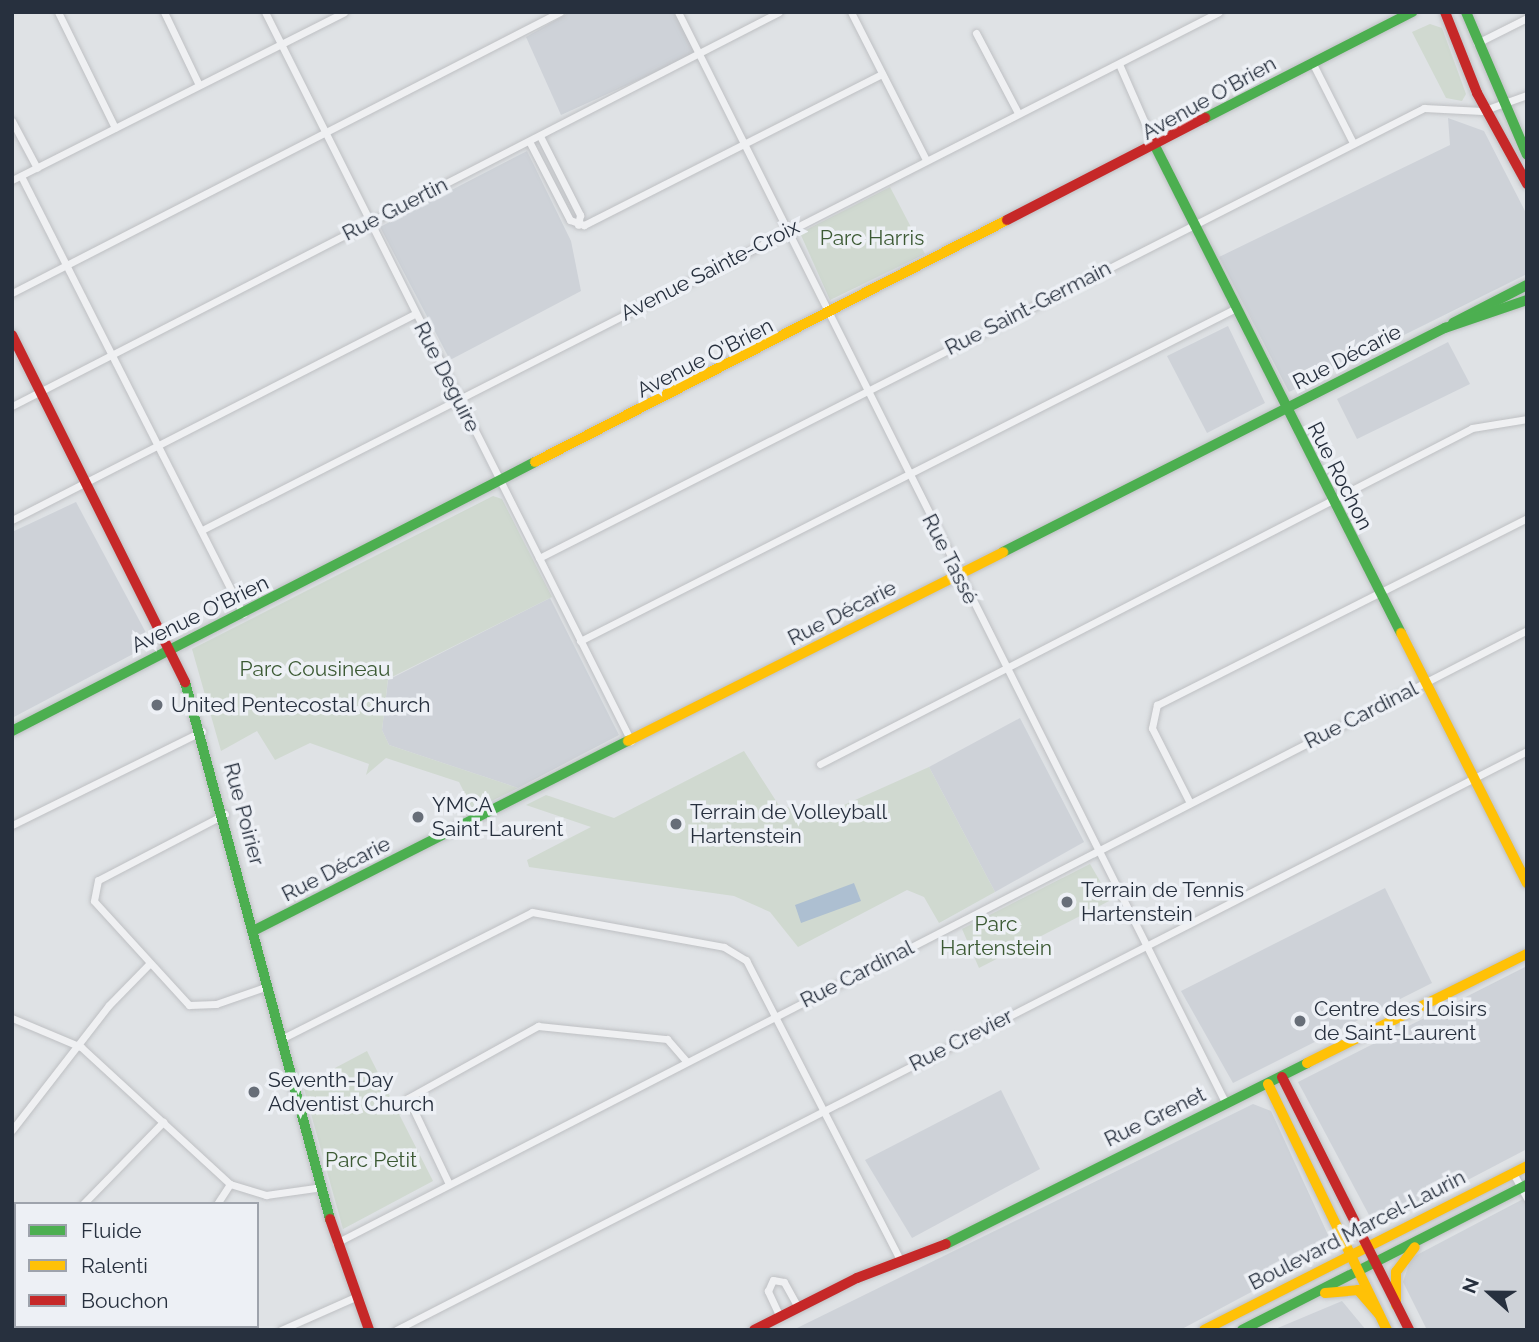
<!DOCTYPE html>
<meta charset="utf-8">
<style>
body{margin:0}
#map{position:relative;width:1539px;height:1342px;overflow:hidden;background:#dfe2e5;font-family:Raleway,sans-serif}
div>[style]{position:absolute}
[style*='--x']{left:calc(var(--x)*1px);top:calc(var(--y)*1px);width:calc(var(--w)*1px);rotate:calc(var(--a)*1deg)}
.built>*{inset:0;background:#ced2d8}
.green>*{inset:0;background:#d0d9d0}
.water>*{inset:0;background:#adbfd1}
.roads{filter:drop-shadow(0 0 2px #bec0c3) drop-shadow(0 0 2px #bec0c3)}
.street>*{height:7px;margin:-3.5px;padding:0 3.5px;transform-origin:3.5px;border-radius:3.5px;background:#eff0f2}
.fast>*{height:10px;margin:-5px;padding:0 5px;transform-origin:5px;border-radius:5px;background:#4caf50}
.slow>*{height:10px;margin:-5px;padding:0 5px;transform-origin:5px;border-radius:5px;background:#ffc107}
.jam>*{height:10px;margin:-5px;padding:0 5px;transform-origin:5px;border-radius:5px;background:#c62828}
.dots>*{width:19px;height:19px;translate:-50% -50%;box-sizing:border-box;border:4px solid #edf0f5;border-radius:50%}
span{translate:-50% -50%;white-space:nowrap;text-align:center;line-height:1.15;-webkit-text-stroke:7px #edf0f5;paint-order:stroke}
.street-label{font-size:21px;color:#27303e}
.park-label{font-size:21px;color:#3c5a34}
.poi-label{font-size:21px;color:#27303e}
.left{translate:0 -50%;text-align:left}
.frame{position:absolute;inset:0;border:14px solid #27303e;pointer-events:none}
.legend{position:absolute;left:14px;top:1202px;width:245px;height:126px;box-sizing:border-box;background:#edf0f5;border:2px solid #9ea3ac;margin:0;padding:9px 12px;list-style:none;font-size:21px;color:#27303e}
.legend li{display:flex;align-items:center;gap:14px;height:35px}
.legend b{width:35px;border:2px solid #9ea3ac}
.north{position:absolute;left:1455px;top:1258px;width:70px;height:70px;-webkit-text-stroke:5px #edf0f5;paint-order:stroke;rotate:291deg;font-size:19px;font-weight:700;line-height:28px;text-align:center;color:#27303e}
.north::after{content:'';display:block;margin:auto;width:24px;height:32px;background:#27303e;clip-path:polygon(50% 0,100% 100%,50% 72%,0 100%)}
</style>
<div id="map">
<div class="built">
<i style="clip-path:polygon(570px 12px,678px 12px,698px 53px,561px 115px,526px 37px)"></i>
<i style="clip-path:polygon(1448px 118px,1484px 131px,1527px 215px,1527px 274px,1289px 392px,1219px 257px,1450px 145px)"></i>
<i style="clip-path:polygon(527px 151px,571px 241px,581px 291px,450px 360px,380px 227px)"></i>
<i style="clip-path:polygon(1228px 326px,1265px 403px,1207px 433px,1167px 356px)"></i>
<i style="clip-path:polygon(1448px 342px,1470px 384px,1357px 439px,1337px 399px)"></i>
<i style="clip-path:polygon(76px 502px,152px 644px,12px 718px,12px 532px)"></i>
<i style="clip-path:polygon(550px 598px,619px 735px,518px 788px,389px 745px,382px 730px,388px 680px)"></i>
<i style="clip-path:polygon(1020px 718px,1084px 842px,995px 892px,929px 767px)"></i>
<i style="clip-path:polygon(1385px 888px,1432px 983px,1233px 1083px,1181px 991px)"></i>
<i style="clip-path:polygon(1527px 966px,1527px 1149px,1376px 1228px,1298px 1082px)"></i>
<i style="clip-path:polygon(1001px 1090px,1040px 1169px,912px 1238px,865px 1160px)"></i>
<i style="clip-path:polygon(1253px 1104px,1271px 1111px,1334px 1248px,1180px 1330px,793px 1330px)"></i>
<i style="clip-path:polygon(1527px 1197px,1527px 1330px,1427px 1330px,1403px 1282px,1411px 1258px)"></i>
<i style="clip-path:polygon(1342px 1301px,1366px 1330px,1273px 1330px)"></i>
</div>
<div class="green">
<i style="clip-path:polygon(1430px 24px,1442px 28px,1466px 94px,1462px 101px,1446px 98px,1412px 32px)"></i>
<i style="clip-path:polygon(890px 187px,925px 254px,830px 300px,800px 233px)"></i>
<i style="clip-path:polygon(493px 496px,502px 499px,552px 597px,388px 679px,382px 730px,389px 745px,518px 788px,473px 810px,459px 782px,386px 758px,366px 775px,369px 764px,310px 743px,275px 760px,257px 731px,221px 751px,192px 649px)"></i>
<i style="clip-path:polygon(744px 751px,778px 804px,817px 817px,929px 767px,995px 892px,939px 923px,924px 897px,907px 890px,798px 947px,770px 912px,734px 896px,529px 867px,527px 860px,591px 827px,526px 805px,546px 795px,614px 818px)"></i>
<i style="clip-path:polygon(1090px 864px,1111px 900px,979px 968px,962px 929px)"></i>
<i style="clip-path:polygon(367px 1051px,433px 1181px,343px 1229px,303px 1085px)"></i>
</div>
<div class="water">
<i style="clip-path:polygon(854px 883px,861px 901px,801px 923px,795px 905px)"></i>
</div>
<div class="roads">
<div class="street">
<i style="--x:58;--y:12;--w:129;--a:63.8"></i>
<i style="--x:164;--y:12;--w:81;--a:64.4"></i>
<i style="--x:265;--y:12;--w:816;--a:63.34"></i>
<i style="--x:678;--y:12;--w:1222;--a:63.35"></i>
<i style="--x:851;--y:12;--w:166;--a:63.1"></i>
<i style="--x:976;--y:33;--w:90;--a:62.3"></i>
<i style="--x:1477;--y:43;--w:56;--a:-26.6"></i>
<i style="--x:1119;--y:64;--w:90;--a:66.3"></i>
<i style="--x:1313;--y:64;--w:89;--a:63.1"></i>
<i style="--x:12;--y:121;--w:53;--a:62"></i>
<i style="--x:540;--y:136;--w:89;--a:63.1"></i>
<i style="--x:580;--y:215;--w:10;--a:101"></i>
<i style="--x:529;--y:141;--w:89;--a:62.6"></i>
<i style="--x:570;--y:220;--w:15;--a:20"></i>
<i style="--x:584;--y:225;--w:334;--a:-26.9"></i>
<i style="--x:21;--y:176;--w:491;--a:63.1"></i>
<i style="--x:12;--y:180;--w:372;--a:-26.8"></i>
<i style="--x:12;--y:293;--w:616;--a:-27.15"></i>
<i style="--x:12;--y:406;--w:862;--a:-27.19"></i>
<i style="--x:12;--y:520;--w:453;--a:-27.1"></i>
<i style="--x:202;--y:530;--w:1141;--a:-26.99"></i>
<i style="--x:539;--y:558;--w:993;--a:-26.95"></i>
<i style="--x:1424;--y:108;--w:58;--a:3"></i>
<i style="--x:1482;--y:111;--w:48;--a:-19.6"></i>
<i style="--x:580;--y:641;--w:733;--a:-26.91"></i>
<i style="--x:820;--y:764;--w:733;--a:-27.26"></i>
<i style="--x:1472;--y:428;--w:56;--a:-9.3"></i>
<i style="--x:1190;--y:803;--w:84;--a:-116.9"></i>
<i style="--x:1152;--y:728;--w:24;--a:-78"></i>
<i style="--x:1157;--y:705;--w:415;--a:-26.8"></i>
<i style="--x:225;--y:814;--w:143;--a:152.5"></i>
<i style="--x:98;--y:880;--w:21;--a:101"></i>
<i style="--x:94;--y:901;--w:141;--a:47.6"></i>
<i style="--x:189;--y:1005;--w:27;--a:-2"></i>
<i style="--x:216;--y:1004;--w:55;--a:-19.1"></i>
<i style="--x:12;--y:825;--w:212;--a:-26.3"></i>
<i style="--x:12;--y:1018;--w:75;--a:22.8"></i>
<i style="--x:81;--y:1047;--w:202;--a:42.6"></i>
<i style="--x:230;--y:1184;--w:38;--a:17"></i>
<i style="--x:266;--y:1195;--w:57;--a:-8.1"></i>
<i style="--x:281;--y:1039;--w:281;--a:-26.8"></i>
<i style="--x:532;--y:912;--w:195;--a:10.3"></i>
<i style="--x:724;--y:947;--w:26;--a:31"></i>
<i style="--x:746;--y:960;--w:339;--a:62.8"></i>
<i style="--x:12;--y:1130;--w:158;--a:-52.2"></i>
<i style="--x:109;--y:1005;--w:57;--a:-45.7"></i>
<i style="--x:1513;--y:1173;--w:29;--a:61"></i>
<i style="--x:449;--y:1184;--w:95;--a:-115.5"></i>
<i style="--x:408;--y:1098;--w:149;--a:-29"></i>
<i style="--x:538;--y:1026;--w:130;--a:5.8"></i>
<i style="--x:667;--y:1039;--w:30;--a:49"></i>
<i style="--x:83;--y:1204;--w:115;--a:-45.7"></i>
<i style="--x:217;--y:1204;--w:24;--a:-57"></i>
<i style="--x:336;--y:1243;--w:1339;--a:-27.23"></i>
<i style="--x:12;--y:1266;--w:5;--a:-37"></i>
<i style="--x:12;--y:1287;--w:6;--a:51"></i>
<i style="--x:780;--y:1317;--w:29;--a:-115"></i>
<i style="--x:768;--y:1291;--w:12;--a:-66"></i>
<i style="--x:773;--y:1280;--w:11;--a:10"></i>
<i style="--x:784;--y:1282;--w:29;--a:61"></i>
<i style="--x:39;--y:1326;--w:5;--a:53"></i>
<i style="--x:77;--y:1330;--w:6;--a:-45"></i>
<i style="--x:281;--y:1330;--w:79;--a:-24"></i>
<i style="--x:396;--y:1330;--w:1271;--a:-27.11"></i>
</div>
<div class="fast">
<i style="--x:1466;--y:12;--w:155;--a:66.9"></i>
<i style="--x:1205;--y:118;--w:233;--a:-27.1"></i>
<i style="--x:1156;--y:148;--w:543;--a:63.2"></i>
<i style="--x:1453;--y:323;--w:83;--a:-27.2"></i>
<i style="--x:1003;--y:552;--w:496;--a:-26.9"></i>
<i style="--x:1445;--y:328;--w:87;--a:-18.9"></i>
<i style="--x:185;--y:682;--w:556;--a:74.89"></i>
<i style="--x:12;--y:731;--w:588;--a:-27.22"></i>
<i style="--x:255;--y:930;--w:418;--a:-26.9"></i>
<i style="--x:946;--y:1244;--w:404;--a:-26.6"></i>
<i style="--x:1242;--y:1330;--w:320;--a:-27"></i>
</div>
<div class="slow">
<i style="--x:535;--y:462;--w:530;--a:-27.14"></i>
<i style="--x:1401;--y:633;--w:280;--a:63.3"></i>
<i style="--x:628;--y:741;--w:420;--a:-26.7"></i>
<i style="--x:1307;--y:1063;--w:246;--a:-26.4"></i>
<i style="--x:1268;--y:1084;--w:273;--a:64.2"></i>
<i style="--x:1325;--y:1293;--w:33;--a:-5"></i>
<i style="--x:1358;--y:1290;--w:32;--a:49"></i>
<i style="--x:1396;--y:1305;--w:33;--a:-90"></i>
<i style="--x:1396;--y:1272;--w:31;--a:-53"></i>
<i style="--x:1204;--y:1330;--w:362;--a:-26.9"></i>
</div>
<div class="jam">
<i style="--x:1445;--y:12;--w:87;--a:68.4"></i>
<i style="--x:1477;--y:93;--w:104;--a:61.2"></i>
<i style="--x:1007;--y:220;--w:223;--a:-27.3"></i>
<i style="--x:12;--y:335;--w:388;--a:63.5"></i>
<i style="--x:1282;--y:1077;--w:283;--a:63.3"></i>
<i style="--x:330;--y:1219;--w:118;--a:70.6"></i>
<i style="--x:754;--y:1330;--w:115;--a:-26.8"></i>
<i style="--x:857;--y:1278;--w:95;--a:-20.9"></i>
</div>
</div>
<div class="dots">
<i style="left:157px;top:705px;background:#676e78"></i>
<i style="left:418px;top:817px;background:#676e78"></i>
<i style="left:676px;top:824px;background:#676e78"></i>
<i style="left:1067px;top:902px;background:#676e78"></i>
<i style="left:1300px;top:1021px;background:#676e78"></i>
<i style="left:254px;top:1092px;background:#676e78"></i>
</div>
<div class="street-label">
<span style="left:1209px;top:98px;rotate:-29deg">Avenue O'Brien</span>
<span style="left:395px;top:209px;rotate:-27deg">Rue Guertin</span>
<span style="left:710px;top:270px;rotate:-27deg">Avenue Sainte-Croix</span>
<span style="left:1028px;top:308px;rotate:-27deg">Rue Saint-Germain</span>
<span style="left:1347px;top:357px;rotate:-27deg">Rue Décarie</span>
<span style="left:705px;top:358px;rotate:-27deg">Avenue O'Brien</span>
<span style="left:447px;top:377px;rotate:63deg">Rue Deguire</span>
<span style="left:1340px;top:476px;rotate:63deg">Rue Rochon</span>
<span style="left:950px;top:559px;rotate:63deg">Rue Tassé</span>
<span style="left:842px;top:613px;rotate:-27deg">Rue Décarie</span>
<span style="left:200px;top:614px;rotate:-26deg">Avenue O'Brien</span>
<span style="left:1361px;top:715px;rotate:-27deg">Rue Cardinal</span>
<span style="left:244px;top:814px;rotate:75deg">Rue Poirier</span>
<span style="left:336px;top:869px;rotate:-27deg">Rue Décarie</span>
<span style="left:857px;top:974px;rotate:-27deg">Rue Cardinal</span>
<span style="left:961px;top:1040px;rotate:-27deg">Rue Crevier</span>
<span style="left:1155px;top:1117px;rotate:-26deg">Rue Grenet</span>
<span style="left:1357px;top:1230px;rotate:-27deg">Boulevard Marcel-Laurin</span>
</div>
<div class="park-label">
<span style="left:872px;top:238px">Parc Harris</span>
<span style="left:315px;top:669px">Parc Cousineau</span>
<span style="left:996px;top:936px">Parc<br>Hartenstein</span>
<span style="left:371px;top:1160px">Parc Petit</span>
</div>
<div class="poi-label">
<span class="left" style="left:171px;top:705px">United Pentecostal Church</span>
<span class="left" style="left:432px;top:817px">YMCA<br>Saint-Laurent</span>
<span class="left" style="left:690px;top:824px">Terrain de Volleyball<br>Hartenstein</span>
<span class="left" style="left:1081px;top:902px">Terrain de Tennis<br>Hartenstein</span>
<span class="left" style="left:1314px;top:1021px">Centre des Loisirs<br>de Saint-Laurent</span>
<span class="left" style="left:268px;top:1092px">Seventh-Day<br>Adventist Church</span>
</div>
<div class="frame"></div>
<ul class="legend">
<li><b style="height:9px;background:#4caf50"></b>Fluide</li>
<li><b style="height:9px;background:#ffc107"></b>Ralenti</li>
<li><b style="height:9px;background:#c62828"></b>Bouchon</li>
</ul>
<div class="north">N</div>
</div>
